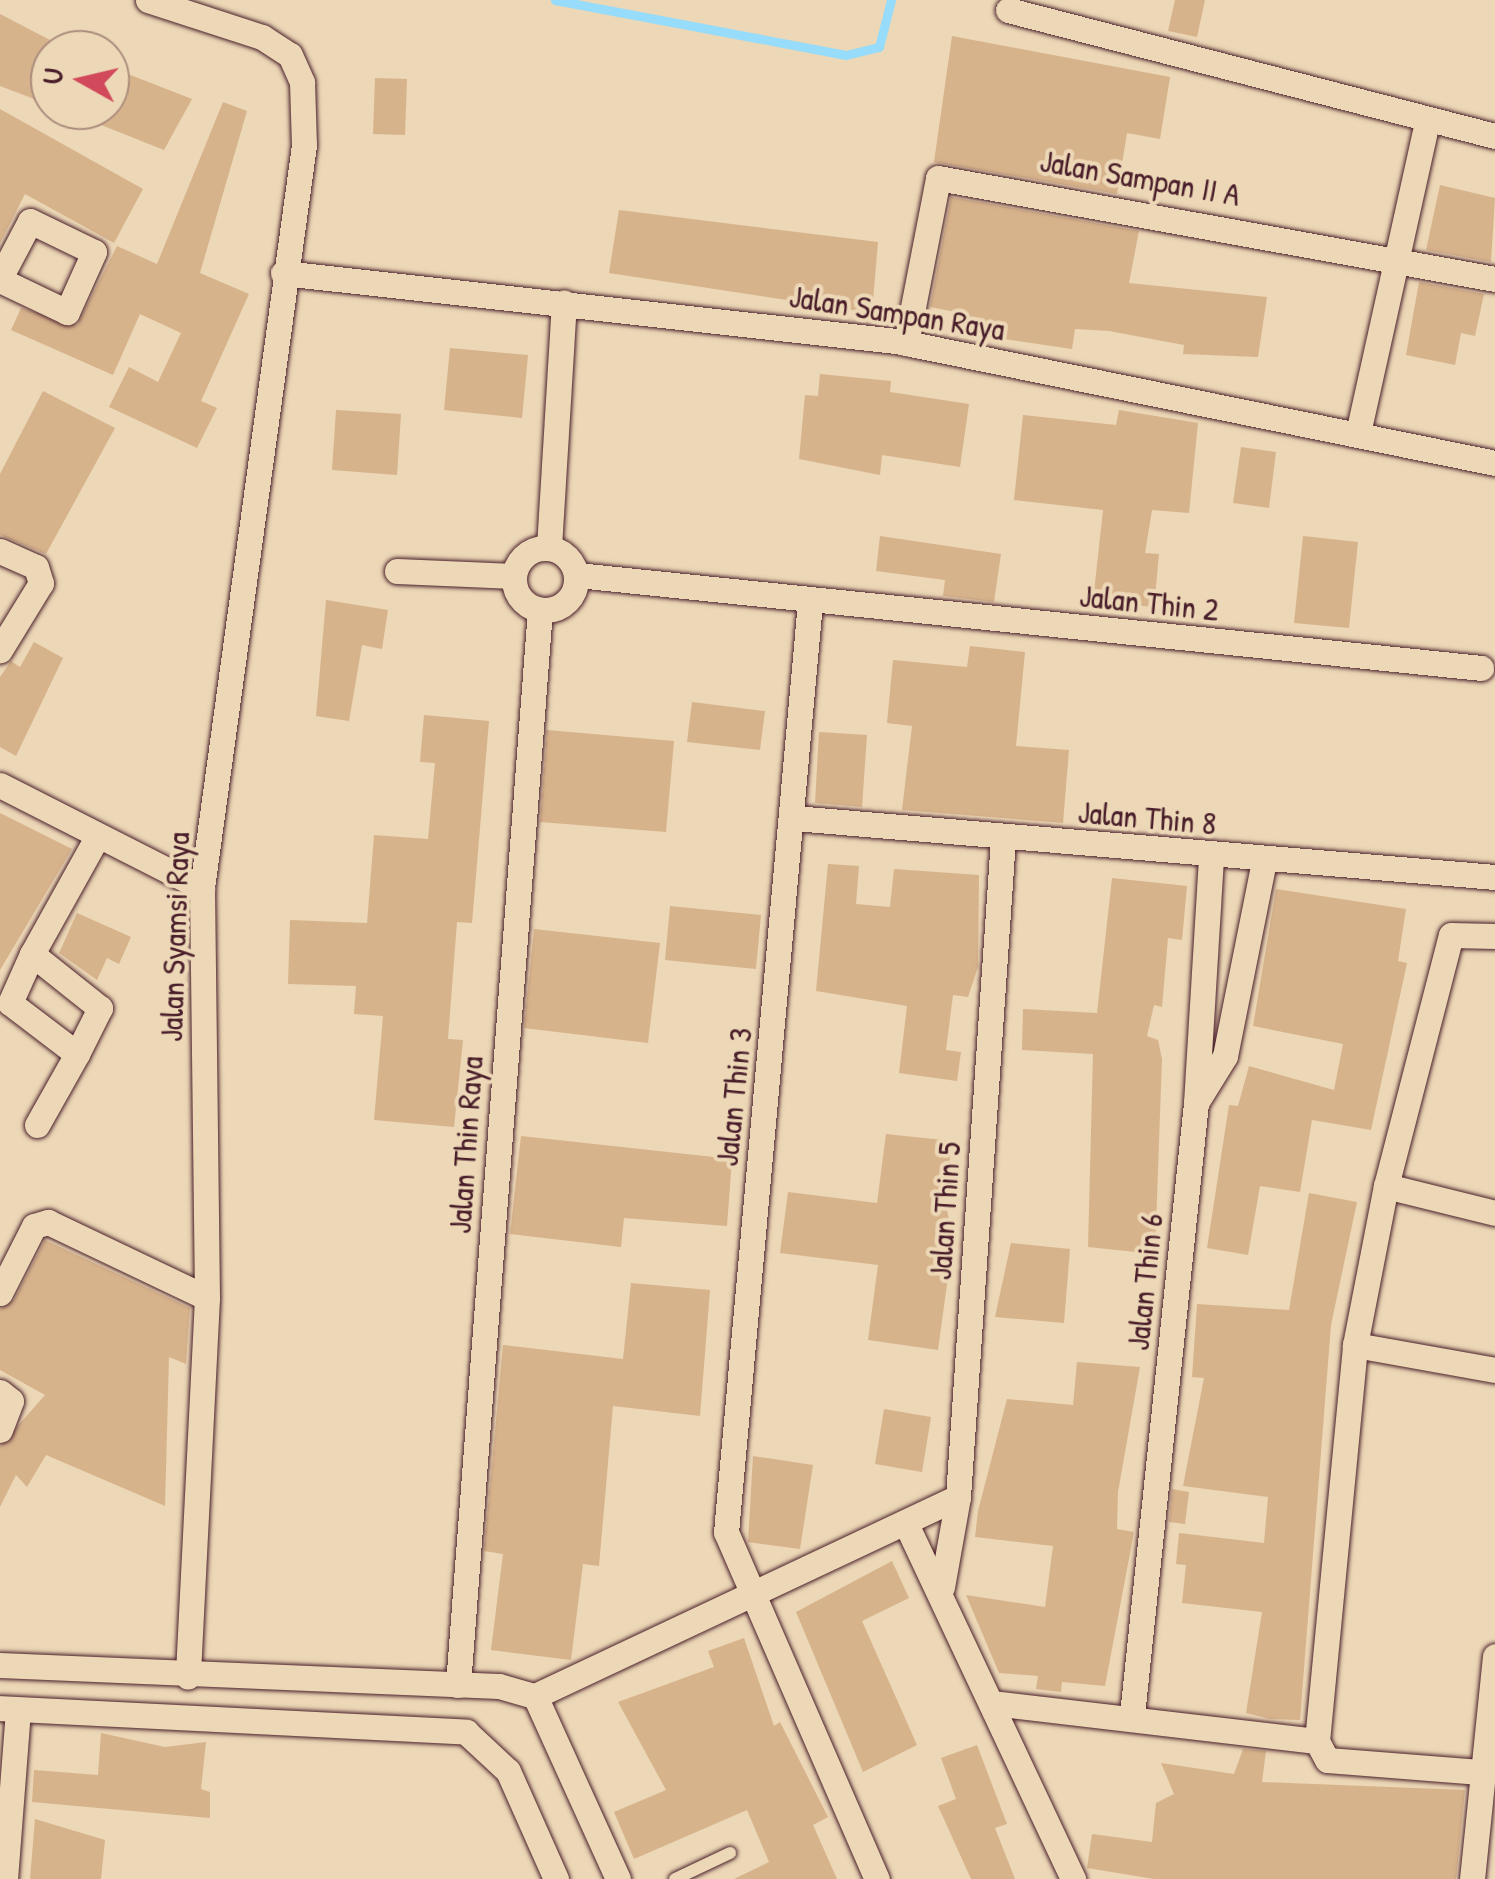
<!DOCTYPE html>
<style>
body{margin:0}
#map{position:relative;width:1495px;height:1879px;overflow:hidden;background:#ecd7b6;font-family:"Patrick Hand",sans-serif}
div>[style]{position:absolute}
[style*='--x']{left:calc(var(--x)*1px);top:calc(var(--y)*1px);width:calc(var(--w)*1px);rotate:calc(var(--a)*1deg)}
.stream>*{height:9px;margin:-4.5px;padding:0 4.5px;transform-origin:4.5px;border-radius:4.5px;background:#97dcfa}
.building>*{inset:0;background:#d7b38c}
.roads{filter:drop-shadow(0 0 2px #4a1f2b) drop-shadow(0 0 2px #4a1f2b)}
.lane>*{height:12px;margin:-6px;padding:0 6px;transform-origin:6px;border-radius:6px;background:#ecd7b6}
.street>*{height:25px;margin:-12.5px;padding:0 12.5px;transform-origin:12.5px;border-radius:12.5px;background:#ecd7b6}
.street>.ring{margin:-12.5px;padding:0;box-sizing:content-box;background:none;border:25px solid #ecd7b6;border-radius:50%}
span{translate:-50% -50%;white-space:nowrap;text-align:center;line-height:1.15;-webkit-text-stroke:8px #ecd7b6;paint-order:stroke}
.street-label{font-size:32px;color:#4a1f2b}
.north{position:absolute;left:30px;top:30px;width:100px;height:100px;box-sizing:border-box;background:#ecd7b6;border:2px solid #ab8d7e;border-radius:50%;rotate:278deg;font-size:28px;font-weight:700;line-height:40px;text-align:center;color:#4a1f2b}
.north::after{content:'';display:block;margin:auto;width:35px;height:45px;background:#d1495b;clip-path:polygon(50% 0,100% 100%,50% 72%,0 100%)}
</style>
<div id="map">
<div class="stream">
<i style="--x:555;--y:0;--w:296;--a:10.7"></i>
<i style="--x:846;--y:55;--w:34;--a:-14"></i>
<i style="--x:879;--y:47;--w:49;--a:-75.7"></i>
</div>
<div class="building">
<i style="clip-path:polygon(1175px 0,1205px 0,1197px 37px,1168px 31px)"></i>
<i style="clip-path:polygon(0 14px,50px 40px,50px 105px,0 86px)"></i>
<i style="clip-path:polygon(952px 36px,1170px 77px,1160px 139px,1127px 133px,1117px 194px,934px 162px)"></i>
<i style="clip-path:polygon(110px 67px,192px 99px,164px 150px,66px 111px,110px 110px)"></i>
<i style="clip-path:polygon(375px 78px,407px 79px,405px 135px,373px 134px)"></i>
<i style="clip-path:polygon(223px 102px,247px 111px,200px 273px,249px 294px,201px 401px,217px 408px,197px 448px,109px 407px,129px 367px,158px 382px,181px 333px,140px 314px,113px 375px,11px 330px,21px 308px,77px 325px,117px 246px,157px 264px)"></i>
<i style="clip-path:polygon(0 109px,143px 189px,114px 243px,25px 194px,0 243px)"></i>
<i style="clip-path:polygon(1440px 185px,1495px 198px,1491px 262px,1426px 250px)"></i>
<i style="clip-path:polygon(951px 197px,1139px 231px,1129px 283px,1267px 297px,1258px 357px,1183px 354px,1184px 345px,1109px 331px,1075px 329px,1072px 349px,963px 333px,966px 314px,930px 307px)"></i>
<i style="clip-path:polygon(619px 210px,878px 242px,872px 313px,609px 273px)"></i>
<i style="clip-path:polygon(1419px 282px,1484px 294px,1475px 336px,1461px 333px,1455px 365px,1406px 355px)"></i>
<i style="clip-path:polygon(450px 348px,528px 355px,522px 418px,444px 410px)"></i>
<i style="clip-path:polygon(820px 374px,891px 381px,890px 392px,969px 404px,960px 467px,882px 455px,880px 475px,799px 459px,805px 395px,818px 396px)"></i>
<i style="clip-path:polygon(43px 391px,115px 428px,46px 554px,0 535px,0 474px)"></i>
<i style="clip-path:polygon(336px 410px,401px 414px,397px 475px,332px 470px)"></i>
<i style="clip-path:polygon(1119px 410px,1198px 423px,1189px 513px,1152px 510px,1145px 553px,1159px 554px,1154px 607px,1093px 601px,1103px 510px,1014px 500px,1023px 415px,1116px 425px)"></i>
<i style="clip-path:polygon(1241px 447px,1276px 452px,1269px 508px,1233px 503px)"></i>
<i style="clip-path:polygon(880px 536px,1001px 554px,994px 602px,943px 596px,945px 580px,876px 571px)"></i>
<i style="clip-path:polygon(1303px 536px,1358px 542px,1349px 628px,1294px 623px)"></i>
<i style="clip-path:polygon(326px 600px,388px 610px,382px 649px,362px 645px,349px 721px,316px 716px)"></i>
<i style="clip-path:polygon(34px 642px,63px 658px,16px 756px,0 747px,0 677px,11px 661px,20px 667px)"></i>
<i style="clip-path:polygon(970px 646px,1025px 652px,1016px 746px,1069px 750px,1063px 823px,902px 810px,912px 726px,887px 723px,893px 660px,967px 667px)"></i>
<i style="clip-path:polygon(692px 702px,765px 711px,760px 750px,687px 742px)"></i>
<i style="clip-path:polygon(424px 715px,489px 721px,472px 923px,457px 922px,448px 1039px,463px 1040px,454px 1127px,374px 1120px,383px 1016px,354px 1014px,356px 986px,288px 984px,290px 920px,367px 923px,374px 835px,428px 839px,435px 763px,420px 762px)"></i>
<i style="clip-path:polygon(547px 730px,674px 741px,666px 832px,540px 822px)"></i>
<i style="clip-path:polygon(819px 732px,867px 735px,862px 807px,815px 803px)"></i>
<i style="clip-path:polygon(0 813px,72px 849px,0 970px)"></i>
<i style="clip-path:polygon(828px 864px,859px 866px,856px 904px,890px 907px,894px 869px,979px 875px,978px 967px,968px 997px,953px 995px,946px 1050px,961px 1052px,957px 1081px,899px 1073px,907px 1006px,816px 991px)"></i>
<i style="clip-path:polygon(1112px 878px,1187px 886px,1182px 940px,1168px 938px,1162px 1007px,1154px 1005px,1147px 1036px,1158px 1040px,1162px 1059px,1155px 1254px,1088px 1247px,1093px 1054px,1022px 1050px,1023px 1009px,1097px 1013px)"></i>
<i style="clip-path:polygon(1276px 889px,1406px 909px,1398px 961px,1407px 963px,1371px 1130px,1312px 1120px,1300px 1192px,1260px 1186px,1248px 1255px,1207px 1248px,1229px 1105px,1238px 1106px,1249px 1066px,1334px 1090px,1343px 1044px,1253px 1026px)"></i>
<i style="clip-path:polygon(670px 906px,761px 915px,756px 969px,665px 960px)"></i>
<i style="clip-path:polygon(77px 913px,131px 937px,119px 964px,107px 958px,97px 980px,59px 953px)"></i>
<i style="clip-path:polygon(534px 929px,660px 943px,648px 1043px,524px 1028px)"></i>
<i style="clip-path:polygon(886px 1134px,952px 1141px,945px 1200px,953px 1240px,938px 1350px,868px 1340px,878px 1265px,780px 1253px,788px 1192px,877px 1203px)"></i>
<i style="clip-path:polygon(521px 1136px,732px 1159px,727px 1226px,624px 1218px,621px 1247px,510px 1234px)"></i>
<i style="clip-path:polygon(1309px 1193px,1357px 1202px,1331px 1325px,1300px 1720px,1270px 1719px,1246px 1713px,1262px 1612px,1182px 1603px,1186px 1565px,1176px 1564px,1179px 1533px,1264px 1543px,1268px 1497px,1183px 1486px,1204px 1378px,1192px 1377px,1197px 1304px,1289px 1310px)"></i>
<i style="clip-path:polygon(45px 1240px,190px 1308px,186px 1364px,169px 1357px,165px 1506px,46px 1455px,27px 1487px,16px 1475px,0 1507px,0 1446px,45px 1395px,0 1370px,0 1309px,14px 1300px)"></i>
<i style="clip-path:polygon(1011px 1243px,1070px 1249px,1064px 1323px,995px 1317px)"></i>
<i style="clip-path:polygon(631px 1283px,710px 1290px,700px 1416px,613px 1406px,599px 1566px,583px 1564px,571px 1660px,491px 1650px,503px 1554px,484px 1551px,503px 1345px,623px 1359px)"></i>
<i style="clip-path:polygon(1077px 1362px,1140px 1367px,1118px 1492px,1117px 1529px,1134px 1532px,1105px 1686px,1062px 1682px,1061px 1692px,1036px 1689px,1038px 1676px,999px 1673px,966px 1595px,1045px 1607px,1053px 1546px,975px 1537px,978px 1511px,1007px 1399px,1073px 1405px)"></i>
<i style="clip-path:polygon(884px 1409px,931px 1417px,922px 1472px,875px 1464px)"></i>
<i style="clip-path:polygon(753px 1456px,813px 1465px,800px 1549px,748px 1542px)"></i>
<i style="clip-path:polygon(1172px 1489px,1189px 1492px,1185px 1524px,1169px 1522px)"></i>
<i style="clip-path:polygon(892px 1561px,909px 1598px,862px 1621px,917px 1745px,863px 1772px,796px 1612px)"></i>
<i style="clip-path:polygon(744px 1638px,774px 1726px,780px 1722px,828px 1817px,813px 1825px,837px 1879px,734px 1879px,769px 1862px,747px 1810px,634px 1859px,614px 1812px,666px 1790px,618px 1702px,714px 1667px,708px 1651px)"></i>
<i style="clip-path:polygon(101px 1733px,165px 1747px,206px 1742px,201px 1789px,210px 1792px,210px 1818px,32px 1802px,34px 1770px,98px 1775px)"></i>
<i style="clip-path:polygon(977px 1745px,1007px 1824px,995px 1828px,1015px 1879px,971px 1879px,938px 1806px,956px 1799px,941px 1758px)"></i>
<i style="clip-path:polygon(1243px 1749px,1266px 1751px,1262px 1782px,1465px 1790px,1456px 1879px,1154px 1879px,1087px 1868px,1092px 1834px,1152px 1842px,1156px 1803px,1174px 1794px,1161px 1763px,1234px 1774px)"></i>
<i style="clip-path:polygon(35px 1819px,105px 1840px,101px 1879px,30px 1879px)"></i>
</div>
<div class="roads">
<div class="lane">
<i style="--x:675;--y:1879;--w:61;--a:-25.3"></i>
</div>
<div class="street">
<i style="--x:148;--y:0;--w:120;--a:18"></i>
<i style="--x:262;--y:37;--w:33;--a:33"></i>
<i style="--x:290;--y:55;--w:30;--a:66"></i>
<i style="--x:302;--y:82;--w:63;--a:88.2"></i>
<i style="--x:304;--y:145;--w:750;--a:97.82"></i>
<i style="--x:202;--y:888;--w:410;--a:89.3"></i>
<i style="--x:207;--y:1298;--w:379;--a:92.9"></i>
<i style="--x:1008;--y:10;--w:503;--a:14.51"></i>
<i style="--x:283;--y:273;--w:617;--a:6.33"></i>
<i style="--x:896;--y:341;--w:611;--a:11.51"></i>
<i style="--x:0;--y:278;--w:64;--a:-62.2"></i>
<i style="--x:30;--y:221;--w:71;--a:25.8"></i>
<i style="--x:94;--y:252;--w:66;--a:114.2"></i>
<i style="--x:67;--y:312;--w:74;--a:-154.5"></i>
<i style="--x:906;--y:343;--w:168;--a:-79"></i>
<i style="--x:938;--y:178;--w:566;--a:10.28"></i>
<i style="--x:1358;--y:433;--w:319;--a:-77.5"></i>
<i style="--x:549;--y:547;--w:245;--a:-86.5"></i>
<i class="ring" style="left:514px;top:548px;width:37px;height:37px"></i>
<i style="--x:0;--y:551;--w:39;--a:24"></i>
<i style="--x:36;--y:567;--w:17;--a:73"></i>
<i style="--x:41;--y:583;--w:79;--a:121.5"></i>
<i style="--x:397;--y:571;--w:117;--a:2.4"></i>
<i style="--x:577;--y:575;--w:909;--a:5.87"></i>
<i style="--x:810;--y:602;--w:934;--a:95.16"></i>
<i style="--x:726;--y:1532;--w:378;--a:66.5"></i>
<i style="--x:0;--y:785;--w:227;--a:27"></i>
<i style="--x:794;--y:818;--w:703;--a:4.81"></i>
<i style="--x:32;--y:954;--w:87;--a:38.5"></i>
<i style="--x:100;--y:1008;--w:51;--a:116.6"></i>
<i style="--x:77;--y:1054;--w:84;--a:-142.7"></i>
<i style="--x:10;--y:1003;--w:54;--a:-65.8"></i>
<i style="--x:32;--y:954;--w:134;--a:-60.9"></i>
<i style="--x:1196;--y:1103;--w:55;--a:-58.3"></i>
<i style="--x:1225;--y:1056;--w:199;--a:-78.7"></i>
<i style="--x:37;--y:1125;--w:81;--a:-60.6"></i>
<i style="--x:1386;--y:1186;--w:112;--a:13.9"></i>
<i style="--x:0;--y:1293;--w:75;--a:-63.1"></i>
<i style="--x:34;--y:1226;--w:15;--a:-16"></i>
<i style="--x:48;--y:1222;--w:176;--a:25.5"></i>
<i style="--x:1355;--y:1345;--w:142;--a:10.1"></i>
<i style="--x:0;--y:1392;--w:14;--a:39"></i>
<i style="--x:11;--y:1401;--w:31;--a:111"></i>
<i style="--x:908;--y:1528;--w:388;--a:64.8"></i>
<i style="--x:942;--y:1587;--w:91;--a:-79.9"></i>
<i style="--x:958;--y:1497;--w:660;--a:-86.09"></i>
<i style="--x:0;--y:1665;--w:499;--a:2.4"></i>
<i style="--x:499;--y:1686;--w:37;--a:16"></i>
<i style="--x:458;--y:1685;--w:1078;--a:-85.64"></i>
<i style="--x:535;--y:1696;--w:467;--a:-25.2"></i>
<i style="--x:535;--y:1696;--w:201;--a:65.6"></i>
<i style="--x:993;--y:1703;--w:326;--a:6.7"></i>
<i style="--x:0;--y:1708;--w:467;--a:2.9"></i>
<i style="--x:466;--y:1732;--w:57;--a:42.9"></i>
<i style="--x:508;--y:1771;--w:118;--a:66"></i>
<i style="--x:1132;--y:1715;--w:615;--a:-84.03"></i>
<i style="--x:1196;--y:1103;--w:247;--a:-86.5"></i>
<i style="--x:1480;--y:1772;--w:153;--a:-175.5"></i>
<i style="--x:1327;--y:1760;--w:21;--a:-118"></i>
<i style="--x:1317;--y:1741;--w:398;--a:-84.5"></i>
<i style="--x:1355;--y:1345;--w:162;--a:-79"></i>
<i style="--x:1386;--y:1186;--w:259;--a:-75.5"></i>
<i style="--x:1451;--y:935;--w:44;--a:1.3"></i>
<i style="--x:5;--y:1879;--w:169;--a:-85.6"></i>
<i style="--x:1472;--y:1879;--w:224;--a:-84.1"></i>
</div>
</div>
<div class="street-label">
<span style="left:1140px;top:178px;rotate:10deg">Jalan Sampan II A</span>
<span style="left:897px;top:313px;rotate:9deg">Jalan Sampan Raya</span>
<span style="left:1149px;top:603px;rotate:6deg">Jalan Thin 2</span>
<span style="left:1147px;top:818px;rotate:5deg">Jalan Thin 8</span>
<span style="left:175px;top:937px;rotate:-88deg">Jalan Syamsi Raya</span>
<span style="left:734px;top:1097px;rotate:-84deg">Jalan Thin 3</span>
<span style="left:466px;top:1145px;rotate:-86deg">Jalan Thin Raya</span>
<span style="left:945px;top:1211px;rotate:-86deg">Jalan Thin 5</span>
<span style="left:1145px;top:1282px;rotate:-84deg">Jalan Thin 6</span>
</div>
<div class="north">U</div>
</div>
